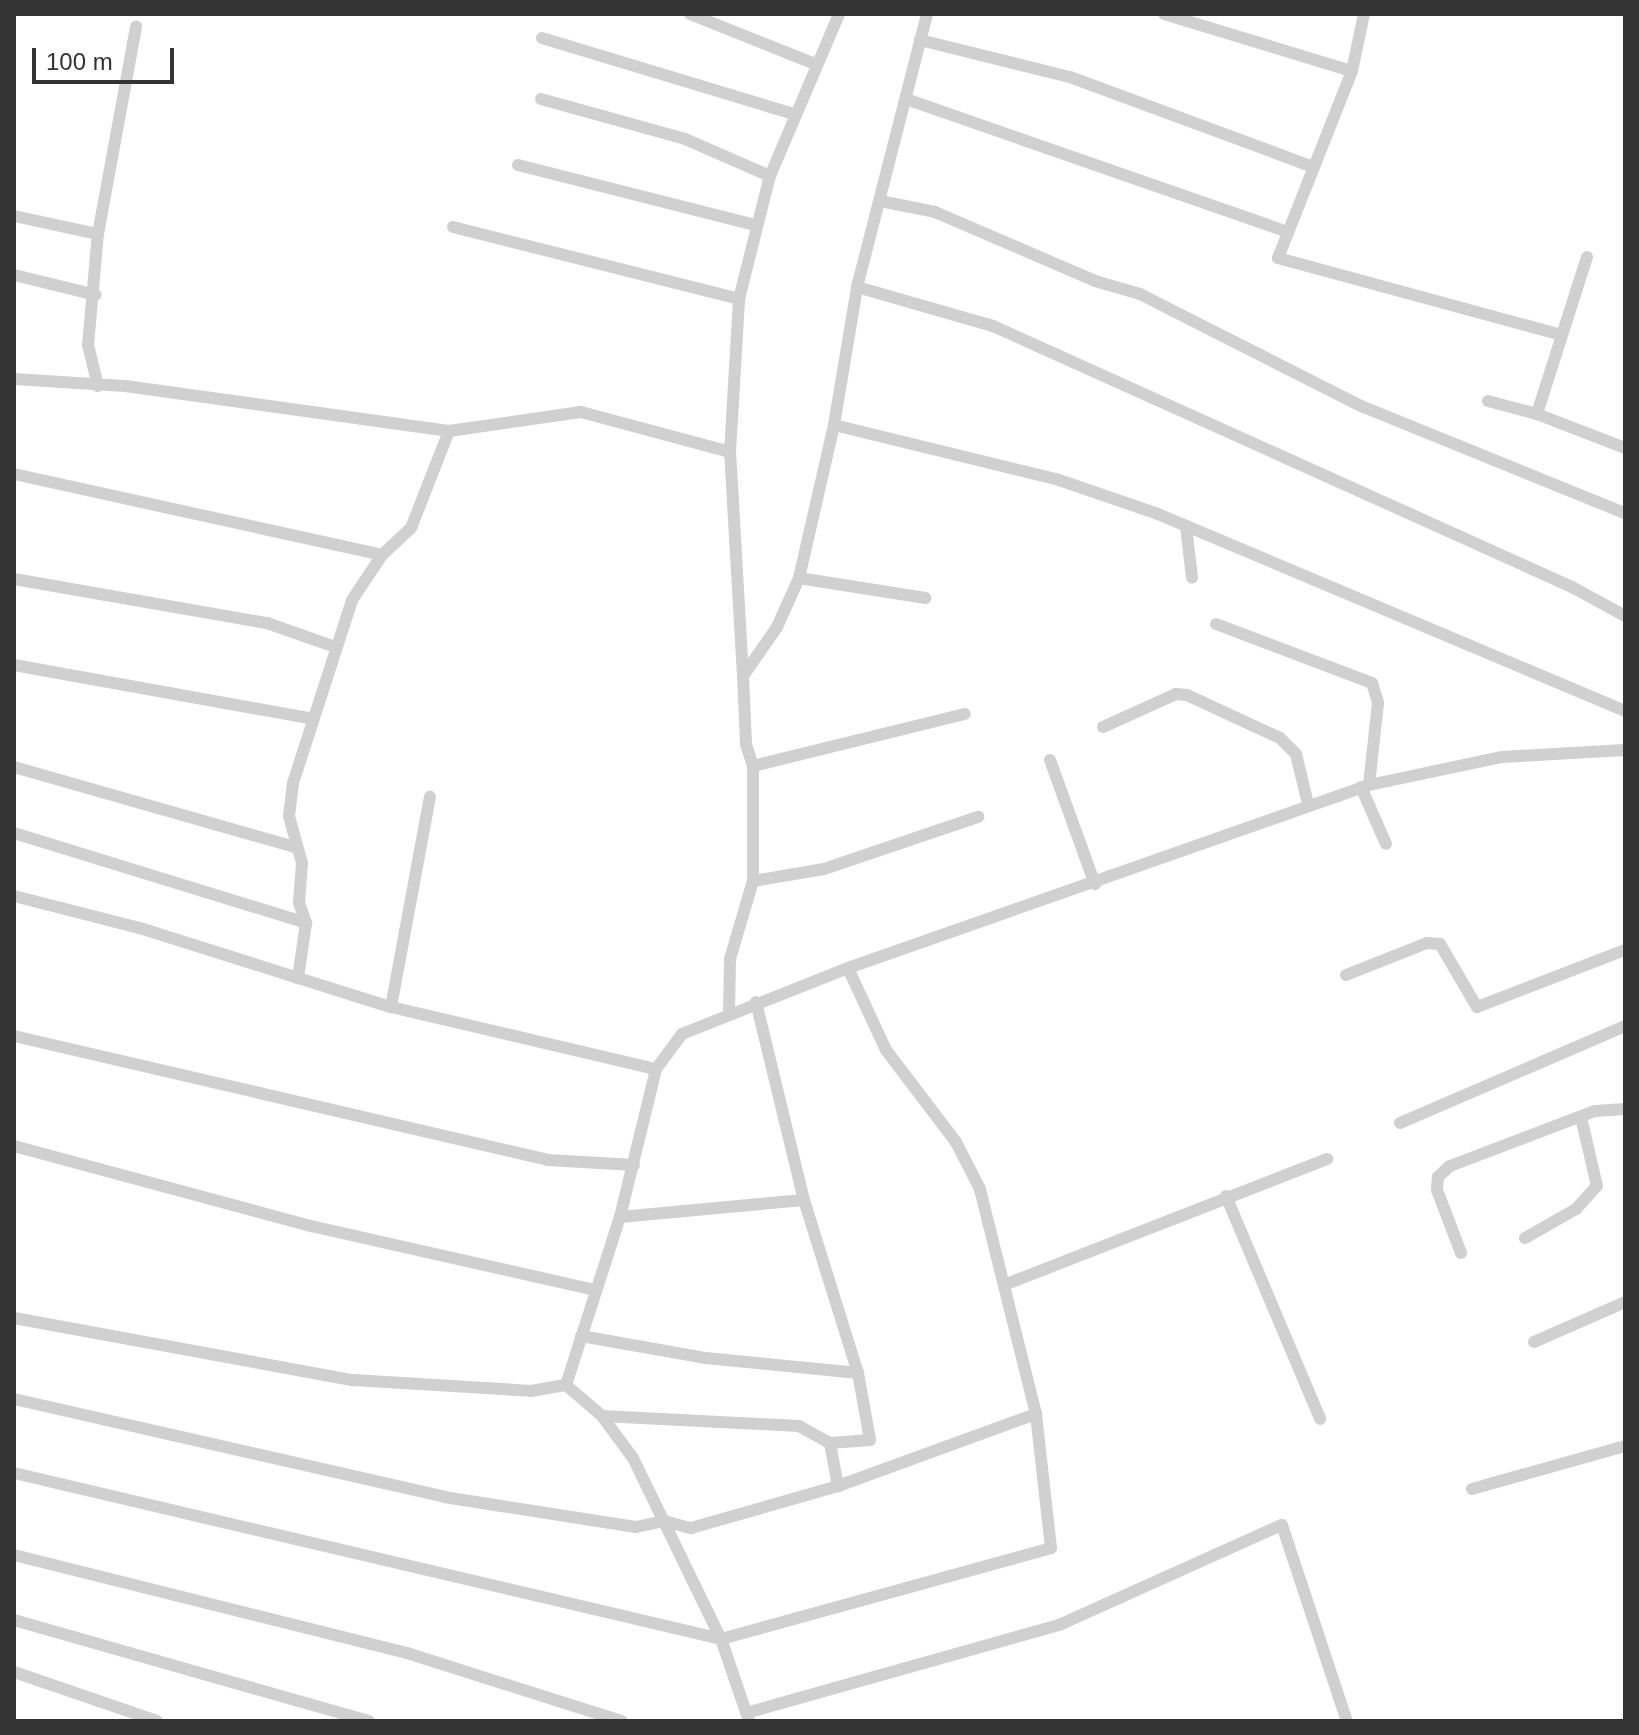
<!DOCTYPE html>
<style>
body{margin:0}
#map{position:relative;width:1639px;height:1735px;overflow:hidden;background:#fff;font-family:Arial,sans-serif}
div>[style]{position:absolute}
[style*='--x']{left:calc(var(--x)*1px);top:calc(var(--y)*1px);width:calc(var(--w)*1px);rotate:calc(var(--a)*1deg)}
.minor>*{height:12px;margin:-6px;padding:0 6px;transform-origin:6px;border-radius:6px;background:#d0d0d0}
span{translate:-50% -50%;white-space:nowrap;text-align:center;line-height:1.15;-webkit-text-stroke:8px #fff;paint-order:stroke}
.frame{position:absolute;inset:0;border:16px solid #333;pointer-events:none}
.scale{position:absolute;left:32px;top:48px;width:142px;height:36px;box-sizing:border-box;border:4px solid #333;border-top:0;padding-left:10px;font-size:24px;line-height:28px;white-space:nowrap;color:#333;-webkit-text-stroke:6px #fff;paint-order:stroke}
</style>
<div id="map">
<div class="minor">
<i style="--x:690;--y:14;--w:135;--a:21.8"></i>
<i style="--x:1164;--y:14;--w:196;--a:16.9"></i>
<i style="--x:1364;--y:14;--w:58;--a:101.9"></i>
<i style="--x:1352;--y:71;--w:201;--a:111.6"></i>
<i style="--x:1278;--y:258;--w:293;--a:15.2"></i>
<i style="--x:542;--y:38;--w:263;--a:16.8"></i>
<i style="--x:920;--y:40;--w:154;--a:13.9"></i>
<i style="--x:1070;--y:77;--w:256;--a:20.3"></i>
<i style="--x:541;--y:99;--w:149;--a:15.5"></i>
<i style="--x:685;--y:139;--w:93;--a:23.5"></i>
<i style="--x:906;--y:99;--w:404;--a:19.2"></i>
<i style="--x:518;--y:165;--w:244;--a:14.2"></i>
<i style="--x:880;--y:201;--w:56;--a:11.3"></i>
<i style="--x:935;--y:212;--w:174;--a:23.3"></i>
<i style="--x:1095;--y:281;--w:47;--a:16.1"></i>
<i style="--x:1140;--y:294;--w:248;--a:26.9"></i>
<i style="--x:1361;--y:406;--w:285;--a:22.1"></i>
<i style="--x:14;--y:216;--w:86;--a:12.1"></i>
<i style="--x:453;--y:227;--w:295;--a:14.1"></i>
<i style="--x:1587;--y:257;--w:165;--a:107.7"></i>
<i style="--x:1537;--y:414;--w:94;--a:21.1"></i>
<i style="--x:14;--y:275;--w:84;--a:13.7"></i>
<i style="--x:857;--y:287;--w:141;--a:16"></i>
<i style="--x:993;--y:326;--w:635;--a:24.26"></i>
<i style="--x:1572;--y:587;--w:60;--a:28.7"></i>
<i style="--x:14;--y:379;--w:111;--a:3.6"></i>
<i style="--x:125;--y:386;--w:327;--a:7.9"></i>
<i style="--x:449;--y:431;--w:133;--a:-8.2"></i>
<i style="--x:581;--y:412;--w:154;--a:15"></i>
<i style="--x:98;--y:386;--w:42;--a:-103.7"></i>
<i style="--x:88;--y:345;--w:111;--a:-84.9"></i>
<i style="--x:98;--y:234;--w:211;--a:-79.6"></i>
<i style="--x:1488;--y:401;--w:51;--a:14.9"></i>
<i style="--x:834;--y:425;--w:228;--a:13.7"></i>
<i style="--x:1056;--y:479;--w:108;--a:18.9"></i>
<i style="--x:1158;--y:514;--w:507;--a:22.87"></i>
<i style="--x:14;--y:474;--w:377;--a:12.4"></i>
<i style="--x:1186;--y:526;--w:52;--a:83.4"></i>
<i style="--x:799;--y:578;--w:128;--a:9"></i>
<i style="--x:14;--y:579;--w:257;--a:9.9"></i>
<i style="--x:267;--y:623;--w:72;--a:19.4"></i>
<i style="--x:1216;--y:624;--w:167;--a:20.7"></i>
<i style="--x:1372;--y:683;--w:21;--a:73"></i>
<i style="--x:1378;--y:703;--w:82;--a:96.3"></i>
<i style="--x:14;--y:665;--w:304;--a:10.2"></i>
<i style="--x:743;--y:676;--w:224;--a:-93.3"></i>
<i style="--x:730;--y:452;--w:153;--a:-86.6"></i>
<i style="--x:739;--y:299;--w:127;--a:-75.9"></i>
<i style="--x:770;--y:176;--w:176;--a:-66.9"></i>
<i style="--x:1103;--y:727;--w:80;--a:-24.3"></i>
<i style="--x:1176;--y:694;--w:11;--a:5"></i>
<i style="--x:1187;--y:695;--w:102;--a:24.8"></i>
<i style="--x:1280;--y:738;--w:23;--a:45"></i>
<i style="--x:1296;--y:754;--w:51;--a:76.5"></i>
<i style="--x:1050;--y:760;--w:132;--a:70.1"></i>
<i style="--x:753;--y:766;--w:218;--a:-13.8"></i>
<i style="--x:14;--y:767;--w:291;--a:15.9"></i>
<i style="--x:1361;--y:787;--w:62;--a:66.3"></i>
<i style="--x:14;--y:833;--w:306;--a:17.1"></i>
<i style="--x:306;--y:923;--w:56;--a:98.3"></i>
<i style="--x:753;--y:881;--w:72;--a:-9.6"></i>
<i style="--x:824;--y:869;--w:163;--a:-18.7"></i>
<i style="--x:14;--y:896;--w:133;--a:14.3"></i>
<i style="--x:143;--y:929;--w:260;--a:17.5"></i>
<i style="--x:391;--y:1007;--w:272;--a:13.2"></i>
<i style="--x:306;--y:923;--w:21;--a:-109"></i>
<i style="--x:299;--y:903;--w:40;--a:-85.7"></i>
<i style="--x:302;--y:863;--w:49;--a:-105.5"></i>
<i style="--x:289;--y:816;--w:33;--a:-83"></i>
<i style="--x:293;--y:783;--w:192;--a:-72.1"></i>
<i style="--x:352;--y:600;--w:54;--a:-56.3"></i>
<i style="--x:382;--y:555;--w:40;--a:-43"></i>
<i style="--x:411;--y:528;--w:104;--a:-68.6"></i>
<i style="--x:1346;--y:975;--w:87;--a:-21.6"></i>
<i style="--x:1427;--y:943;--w:13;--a:4"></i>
<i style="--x:1440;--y:944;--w:73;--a:59.6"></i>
<i style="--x:1477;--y:1007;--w:159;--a:-21.1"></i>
<i style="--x:756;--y:1002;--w:204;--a:76.4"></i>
<i style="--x:804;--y:1200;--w:181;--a:72.7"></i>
<i style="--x:858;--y:1373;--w:68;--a:79.8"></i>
<i style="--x:870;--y:1440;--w:40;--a:175.7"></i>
<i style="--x:830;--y:1443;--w:44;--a:79.5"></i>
<i style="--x:391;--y:1007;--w:214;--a:-79.5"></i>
<i style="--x:729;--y:1012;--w:53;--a:-88.9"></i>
<i style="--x:730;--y:959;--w:81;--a:-73.6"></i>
<i style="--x:753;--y:881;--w:115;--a:-90"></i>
<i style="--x:753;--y:766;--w:23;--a:-108"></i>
<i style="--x:746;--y:744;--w:68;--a:-92.5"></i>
<i style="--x:743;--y:676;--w:60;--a:-55.2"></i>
<i style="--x:777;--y:627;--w:54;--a:-65.8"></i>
<i style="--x:799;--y:578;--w:157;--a:-77.1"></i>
<i style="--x:834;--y:425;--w:140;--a:-80.5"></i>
<i style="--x:857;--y:287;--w:282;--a:-75.6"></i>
<i style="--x:14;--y:1036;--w:548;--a:13.07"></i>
<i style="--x:548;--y:1160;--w:86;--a:3.3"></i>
<i style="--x:1400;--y:1123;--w:245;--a:-23.3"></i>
<i style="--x:14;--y:1146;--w:308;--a:15.1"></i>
<i style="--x:311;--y:1226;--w:290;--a:12.7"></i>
<i style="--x:1226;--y:1196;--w:242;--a:67.1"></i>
<i style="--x:620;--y:1217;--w:185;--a:-5.3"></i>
<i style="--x:1525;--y:1238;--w:59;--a:-29.6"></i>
<i style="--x:1576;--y:1209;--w:31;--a:-48"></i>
<i style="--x:1597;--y:1186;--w:71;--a:-103.1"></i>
<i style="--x:1461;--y:1253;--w:67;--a:-110.9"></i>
<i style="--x:1437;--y:1190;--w:13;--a:-86"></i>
<i style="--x:1438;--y:1177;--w:16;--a:-43"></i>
<i style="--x:1450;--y:1166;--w:155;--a:-20.8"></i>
<i style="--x:1595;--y:1111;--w:30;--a:-4"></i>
<i style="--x:1004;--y:1285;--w:347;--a:-21.3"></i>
<i style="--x:14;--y:1318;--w:345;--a:10.4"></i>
<i style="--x:353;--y:1380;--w:178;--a:3.5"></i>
<i style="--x:531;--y:1391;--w:36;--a:-10"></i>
<i style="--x:566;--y:1385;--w:176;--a:-72.2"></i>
<i style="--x:620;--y:1217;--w:152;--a:-76.3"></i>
<i style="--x:656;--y:1069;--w:44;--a:-53.4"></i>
<i style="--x:682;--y:1034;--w:179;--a:-21.7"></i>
<i style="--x:848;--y:968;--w:552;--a:-19.35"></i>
<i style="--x:1369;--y:785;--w:136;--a:-11.9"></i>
<i style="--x:1502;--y:757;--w:123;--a:-3.3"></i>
<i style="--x:581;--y:1336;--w:127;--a:10"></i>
<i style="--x:706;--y:1358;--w:153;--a:5.6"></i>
<i style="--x:1534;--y:1342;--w:99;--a:-23.7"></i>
<i style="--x:566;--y:1385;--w:48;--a:40.7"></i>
<i style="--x:602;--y:1416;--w:52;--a:53.6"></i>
<i style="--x:633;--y:1458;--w:201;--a:64.1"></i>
<i style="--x:721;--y:1639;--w:87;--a:71.1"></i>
<i style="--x:14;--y:1399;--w:441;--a:12.8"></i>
<i style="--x:444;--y:1497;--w:194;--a:8.9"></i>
<i style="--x:636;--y:1527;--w:29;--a:-12"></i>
<i style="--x:664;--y:1521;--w:28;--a:15"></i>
<i style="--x:691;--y:1528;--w:153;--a:-15.9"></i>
<i style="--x:838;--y:1486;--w:211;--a:-20"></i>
<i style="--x:602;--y:1416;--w:197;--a:2.9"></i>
<i style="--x:799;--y:1426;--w:35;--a:29"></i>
<i style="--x:14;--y:1473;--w:726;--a:13.21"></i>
<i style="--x:721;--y:1639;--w:342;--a:-15.4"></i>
<i style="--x:1051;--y:1548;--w:135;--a:-96.4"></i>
<i style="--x:1036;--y:1414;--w:232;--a:-104"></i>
<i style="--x:980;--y:1189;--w:53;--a:-117.1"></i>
<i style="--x:956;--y:1142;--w:116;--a:-127.3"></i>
<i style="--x:886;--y:1050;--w:90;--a:-114.9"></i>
<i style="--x:1472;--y:1489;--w:159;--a:-15.7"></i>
<i style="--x:14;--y:1555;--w:405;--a:14"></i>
<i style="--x:407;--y:1653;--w:225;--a:17.6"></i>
<i style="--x:14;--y:1620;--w:369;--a:15.9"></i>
<i style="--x:14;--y:1672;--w:151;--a:18.9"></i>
<i style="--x:746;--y:1713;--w:325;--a:-15.7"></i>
<i style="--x:1059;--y:1625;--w:244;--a:-24.2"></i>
<i style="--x:1282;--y:1525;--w:206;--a:71.7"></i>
</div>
<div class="frame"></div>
<div class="scale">100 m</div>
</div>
